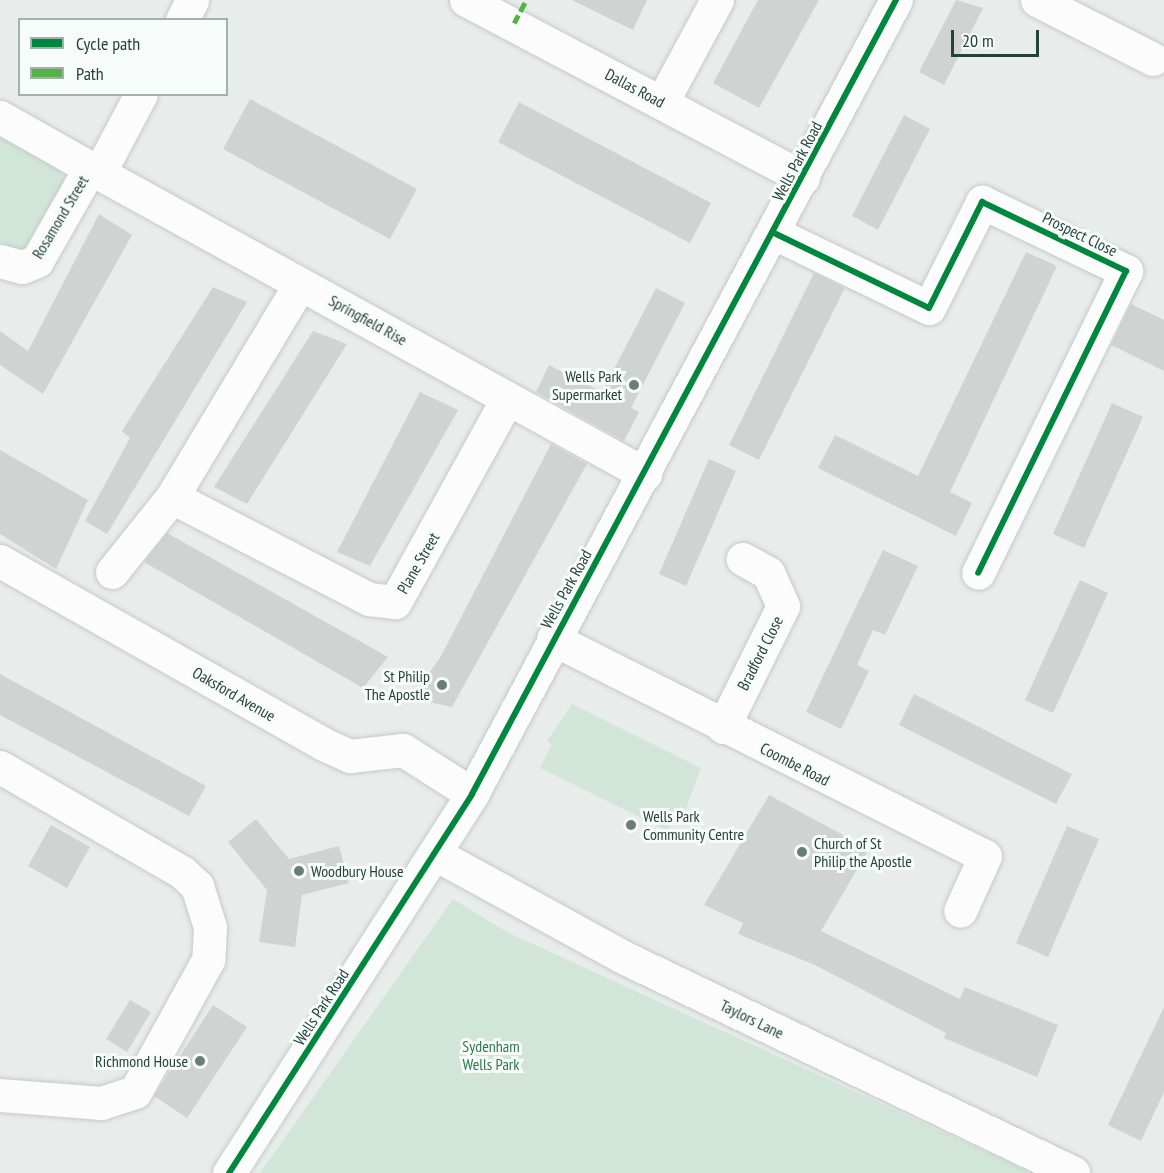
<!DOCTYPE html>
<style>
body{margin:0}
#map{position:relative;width:1164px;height:1173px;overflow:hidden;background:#e8edeb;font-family:"PT Sans Narrow",sans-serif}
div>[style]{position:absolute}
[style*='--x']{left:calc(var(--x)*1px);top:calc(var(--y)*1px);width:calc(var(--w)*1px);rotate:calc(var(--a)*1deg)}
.green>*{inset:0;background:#d1e6d8}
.building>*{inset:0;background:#cfd4d2}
.roads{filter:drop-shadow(0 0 2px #c5cac8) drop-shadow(0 0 2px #c5cac8)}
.street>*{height:33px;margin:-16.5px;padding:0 16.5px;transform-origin:16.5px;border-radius:16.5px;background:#fcfcfc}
.secondary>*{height:33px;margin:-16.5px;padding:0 16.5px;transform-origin:16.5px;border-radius:16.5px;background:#fcfcfc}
.quiet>*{height:4.5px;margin-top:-2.25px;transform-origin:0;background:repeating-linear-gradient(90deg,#55b346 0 9px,transparent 0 13.5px)}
.cycleway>*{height:6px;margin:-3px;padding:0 3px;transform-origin:3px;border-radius:3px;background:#00873e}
.dots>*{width:16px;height:16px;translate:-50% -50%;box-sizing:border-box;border:3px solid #f7fbf9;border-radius:50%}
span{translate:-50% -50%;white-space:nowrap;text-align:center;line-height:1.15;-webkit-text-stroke:6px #f7fbf9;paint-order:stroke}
.street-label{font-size:16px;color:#24423a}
.poi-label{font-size:16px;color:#24423a}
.right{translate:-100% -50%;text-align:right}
.left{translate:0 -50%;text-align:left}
.park-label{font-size:16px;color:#2d7a4b}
.legend{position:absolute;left:18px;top:18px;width:210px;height:78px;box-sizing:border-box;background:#f7fbf9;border:2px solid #a3b1ad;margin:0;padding:8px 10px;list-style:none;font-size:18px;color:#24423a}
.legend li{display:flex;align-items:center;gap:12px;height:30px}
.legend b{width:30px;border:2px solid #a3b1ad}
.scale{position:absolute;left:951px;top:30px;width:88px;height:27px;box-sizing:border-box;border:3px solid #24423a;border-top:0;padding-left:8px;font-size:18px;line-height:21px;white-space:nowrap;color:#24423a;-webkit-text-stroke:4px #f7fbf9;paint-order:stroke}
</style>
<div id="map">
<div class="green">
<i style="clip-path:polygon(0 136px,60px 169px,65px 182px,28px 247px,17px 250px,0 242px)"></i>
<i style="clip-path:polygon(572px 704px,701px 768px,686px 809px,680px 807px,668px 831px,540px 768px,552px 744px,547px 741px)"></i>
<i style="clip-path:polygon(453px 899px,507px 932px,1032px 1173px,260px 1173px)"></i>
</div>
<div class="building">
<i style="clip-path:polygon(572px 0,647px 0,633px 30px)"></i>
<i style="clip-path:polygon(758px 0,819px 0,759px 108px,713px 83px)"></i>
<i style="clip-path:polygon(956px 0,983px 8px,944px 85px,919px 72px)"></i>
<i style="clip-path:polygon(250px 99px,417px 189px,390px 239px,223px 149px)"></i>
<i style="clip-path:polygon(519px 102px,711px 203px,690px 243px,498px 142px)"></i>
<i style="clip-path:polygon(904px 115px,930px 129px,878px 230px,852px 216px)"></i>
<i style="clip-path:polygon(99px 214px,132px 235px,43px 394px,0 365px,0 331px,28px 351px)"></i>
<i style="clip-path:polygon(1026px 252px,1057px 266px,950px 492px,972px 503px,956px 536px,818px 468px,835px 435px,918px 476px)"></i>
<i style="clip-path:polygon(814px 273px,845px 288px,759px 460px,729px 445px)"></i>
<i style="clip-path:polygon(213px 287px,247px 302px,107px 534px,85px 521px,130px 438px,122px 431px)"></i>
<i style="clip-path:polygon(656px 288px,685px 303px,631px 408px,639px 412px,624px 441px,536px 392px,549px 365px,602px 392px)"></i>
<i style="clip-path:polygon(1131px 304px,1164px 320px,1164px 371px,1111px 345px)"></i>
<i style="clip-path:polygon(313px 331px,347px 344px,247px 504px,214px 487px)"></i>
<i style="clip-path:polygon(420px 392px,458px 410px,370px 566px,337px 552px)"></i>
<i style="clip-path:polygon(1112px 403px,1143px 417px,1084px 548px,1053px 534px)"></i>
<i style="clip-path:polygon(551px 444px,587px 464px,452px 707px,420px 700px,414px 694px,440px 658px)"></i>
<i style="clip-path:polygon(0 450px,88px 500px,56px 569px,0 534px)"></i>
<i style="clip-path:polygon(709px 459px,736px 471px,686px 586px,659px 574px)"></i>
<i style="clip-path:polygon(167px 533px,388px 657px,363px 688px,144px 562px)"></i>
<i style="clip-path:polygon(883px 550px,918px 566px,885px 635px,873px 630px,857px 665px,869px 671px,841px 729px,806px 712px)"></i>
<i style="clip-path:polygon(1080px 580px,1108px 593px,1053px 713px,1025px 700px)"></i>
<i style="clip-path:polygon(0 674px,206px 786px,189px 816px,0 715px)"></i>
<i style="clip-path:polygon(914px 694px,1072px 774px,1056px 804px,899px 725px)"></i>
<i style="clip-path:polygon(769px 795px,869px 849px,821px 931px,960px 999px,965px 987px,1058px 1025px,1037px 1077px,944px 1038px,946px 1033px,815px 965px,738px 934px,743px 923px,704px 905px)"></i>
<i style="clip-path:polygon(256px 819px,289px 859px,339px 846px,349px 883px,302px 895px,295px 947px,259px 942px,267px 890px,228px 842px)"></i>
<i style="clip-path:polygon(51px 825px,90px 847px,67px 888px,28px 866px)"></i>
<i style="clip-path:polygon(1067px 826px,1099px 839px,1048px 957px,1016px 943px)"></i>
<i style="clip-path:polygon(130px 1000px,151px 1012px,127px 1052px,106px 1039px)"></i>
<i style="clip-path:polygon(213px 1005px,247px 1027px,187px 1118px,154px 1096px)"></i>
<i style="clip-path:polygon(1164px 1007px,1164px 1092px,1141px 1141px,1108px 1125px)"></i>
</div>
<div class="roads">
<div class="street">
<i style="--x:466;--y:0;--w:381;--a:27.8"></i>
<i style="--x:1037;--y:0;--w:130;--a:27"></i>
<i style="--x:182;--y:20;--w:22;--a:-63"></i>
<i style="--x:662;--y:102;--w:116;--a:-61.7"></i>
<i style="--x:0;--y:117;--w:103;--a:29.5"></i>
<i style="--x:90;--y:168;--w:107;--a:119.7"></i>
<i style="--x:37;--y:261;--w:16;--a:158"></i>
<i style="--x:22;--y:267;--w:23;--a:-165"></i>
<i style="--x:90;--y:168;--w:634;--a:28.87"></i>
<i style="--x:99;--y:173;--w:89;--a:-62"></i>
<i style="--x:774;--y:233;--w:172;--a:25.8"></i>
<i style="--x:929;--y:308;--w:119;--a:-63.4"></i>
<i style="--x:982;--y:202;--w:160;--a:25.6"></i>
<i style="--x:1126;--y:271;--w:336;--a:116.1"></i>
<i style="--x:300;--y:284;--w:249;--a:121"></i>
<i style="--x:172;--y:497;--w:222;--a:27.4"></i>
<i style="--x:369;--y:599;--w:26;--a:7"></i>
<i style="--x:395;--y:602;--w:232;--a:-61.1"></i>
<i style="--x:0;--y:561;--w:371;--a:29.5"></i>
<i style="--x:323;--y:744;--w:30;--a:24"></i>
<i style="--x:350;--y:756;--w:53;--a:-6.5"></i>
<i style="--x:403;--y:750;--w:82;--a:32.5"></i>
<i style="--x:112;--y:572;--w:96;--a:-51.3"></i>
<i style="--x:553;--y:639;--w:483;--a:26.7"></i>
<i style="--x:985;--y:856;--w:60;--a:114.4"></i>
<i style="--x:723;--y:727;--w:135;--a:-63.6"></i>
<i style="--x:783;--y:606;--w:36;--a:-114"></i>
<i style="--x:768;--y:573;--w:29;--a:-151"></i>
<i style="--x:0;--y:767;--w:210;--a:30"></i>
<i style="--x:182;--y:872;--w:21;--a:43"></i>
<i style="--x:197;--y:886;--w:43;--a:72.4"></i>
<i style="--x:210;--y:927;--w:33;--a:93"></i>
<i style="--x:208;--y:960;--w:151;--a:118.9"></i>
<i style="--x:135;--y:1092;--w:36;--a:162"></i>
<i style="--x:101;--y:1103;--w:101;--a:-175.5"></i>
<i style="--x:437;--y:855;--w:214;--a:28.7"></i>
<i style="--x:625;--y:958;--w:497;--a:25.6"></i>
</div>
<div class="secondary">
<i style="--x:229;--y:1173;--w:450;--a:-57.3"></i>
<i style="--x:472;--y:794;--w:900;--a:-61.9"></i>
</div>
</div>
<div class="quiet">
<i style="--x:514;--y:23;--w:26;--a:-62"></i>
</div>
<div class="cycleway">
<i style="--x:774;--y:233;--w:172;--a:25.8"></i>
<i style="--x:929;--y:308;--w:119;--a:-63.4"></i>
<i style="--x:982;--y:202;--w:160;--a:25.6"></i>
<i style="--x:1126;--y:271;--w:336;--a:116.1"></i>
<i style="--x:229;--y:1173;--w:450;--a:-57.3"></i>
<i style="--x:472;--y:794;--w:900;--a:-61.9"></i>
</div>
<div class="dots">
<i style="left:634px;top:385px;background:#697e78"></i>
<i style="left:442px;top:685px;background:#697e78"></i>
<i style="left:631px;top:825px;background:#697e78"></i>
<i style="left:802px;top:852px;background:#697e78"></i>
<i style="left:299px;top:871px;background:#697e78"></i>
<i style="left:200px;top:1061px;background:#697e78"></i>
</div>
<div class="street-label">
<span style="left:635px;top:88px;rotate:28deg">Dallas Road</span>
<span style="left:797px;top:161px;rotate:-62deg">Wells Park Road</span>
<span style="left:60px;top:217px;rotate:-59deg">Rosamond Street</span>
<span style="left:1080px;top:234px;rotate:26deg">Prospect Close</span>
<span style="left:368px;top:320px;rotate:29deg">Springfield Rise</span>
<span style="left:418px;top:563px;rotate:-60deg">Plane Street</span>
<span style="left:566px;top:589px;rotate:-61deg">Wells Park Road</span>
<span style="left:760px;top:653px;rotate:-63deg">Bradford Close</span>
<span style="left:234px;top:694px;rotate:30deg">Oaksford Avenue</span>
<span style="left:795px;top:764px;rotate:27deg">Coombe Road</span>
<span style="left:321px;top:1007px;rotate:-57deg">Wells Park Road</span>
<span style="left:752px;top:1019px;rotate:26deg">Taylors Lane</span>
</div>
<div class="poi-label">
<span class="right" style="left:622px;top:385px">Wells Park<br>Supermarket</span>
<span class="right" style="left:430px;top:685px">St Philip<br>The Apostle</span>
<span class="left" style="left:643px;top:825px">Wells Park<br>Community Centre</span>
<span class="left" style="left:814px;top:852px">Church of St<br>Philip the Apostle</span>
<span class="left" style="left:311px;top:871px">Woodbury House</span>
<span class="right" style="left:188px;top:1061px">Richmond House</span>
</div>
<div class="park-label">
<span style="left:491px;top:1055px">Sydenham<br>Wells Park</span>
</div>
<ul class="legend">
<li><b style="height:8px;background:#00873e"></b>Cycle path</li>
<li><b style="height:8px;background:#55b346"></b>Path</li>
</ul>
<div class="scale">20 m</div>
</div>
